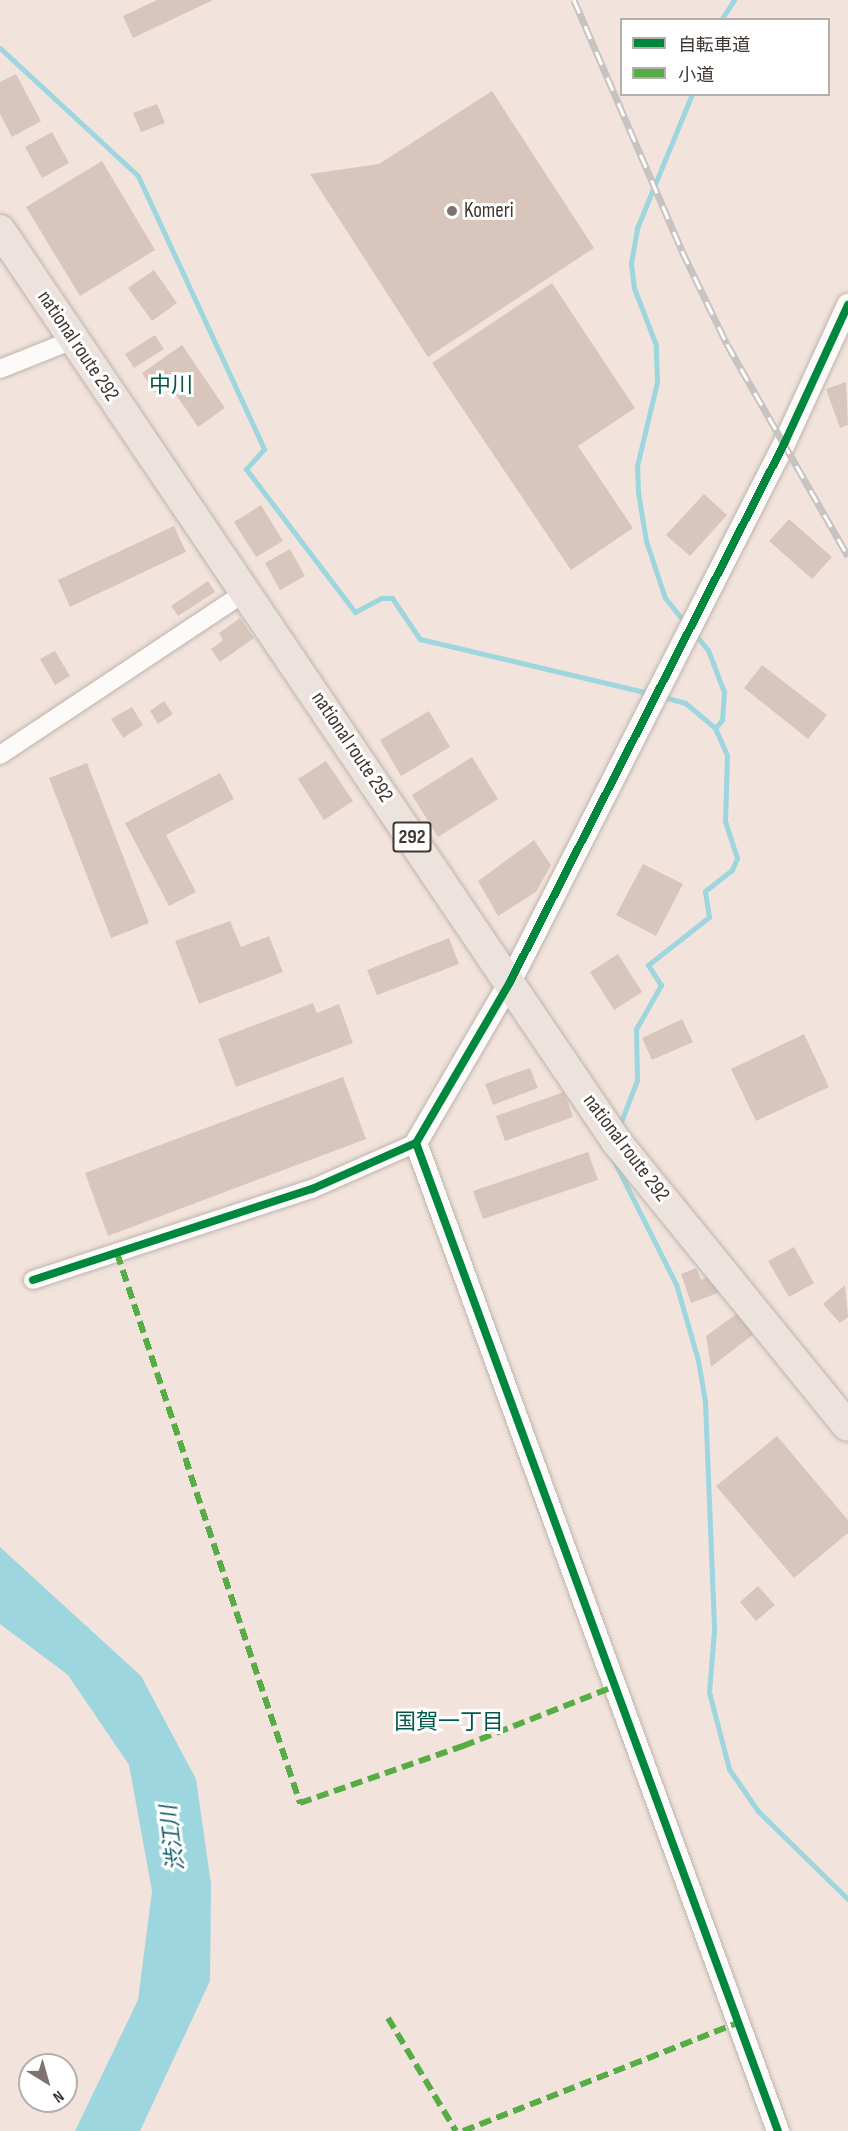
<!DOCTYPE html>
<meta charset="utf-8">
<style>
body{margin:0}
#map{position:relative;width:848px;height:2131px;overflow:hidden;background:#f2e4dc;font-family:"Sofia Sans Condensed","Noto Sans JP",sans-serif}
div>[style]{position:absolute}
[style*='--x']{left:calc(var(--x)*1px);top:calc(var(--y)*1px);width:calc(var(--w)*1px);rotate:calc(var(--a)*1deg)}
.water>*{inset:0;background:#9dd6de}
.stream>*{height:5px;margin:-2.5px;padding:0 2.5px;transform-origin:2.5px;border-radius:2.5px;background:#9dd6de}
.building>*{inset:0;background:#d8c6bd}
.roads{filter:drop-shadow(0 0 2px #beb3ad) drop-shadow(0 0 2px #beb3ad)}
.minor>*{height:18px;margin:-9px;padding:0 9px;transform-origin:9px;border-radius:9px;background:#fdfbfa}
.tertiary>*{height:22px;margin:-11px;padding:0 11px;transform-origin:11px;border-radius:11px;background:#fdfbfa}
.trunk>*{height:30px;margin:-15px;padding:0 15px;transform-origin:15px;border-radius:15px;background:#ece3df}
.rail>*{height:7px;margin-top:-3.5px;transform-origin:0;background:repeating-linear-gradient(90deg,#fff 0 14px,#c7c3c1 0 28px);box-sizing:border-box;border-block:2px solid #c7c3c1}
.quiet>*{height:6px;margin-top:-3px;transform-origin:0;background:repeating-linear-gradient(90deg,#56ac45 0 12px,transparent 0 18px)}
.cycleway>*{height:8px;margin:-4px;padding:0 4px;transform-origin:4px;border-radius:4px;background:#00873e}
.dots>*{width:16px;height:16px;translate:-50% -50%;box-sizing:border-box;border:3px solid #fff;border-radius:50%}
span{translate:-50% -50%;white-space:nowrap;text-align:center;line-height:1.15;-webkit-text-stroke:6px #fff;paint-order:stroke}
.shield-label span{padding:2px 4px;background:#fff;border:2px solid;border-radius:4px;-webkit-text-stroke-width:0}
.shield-label{font-size:20px;color:#403632;font-weight:700}
.poi-label{font-size:21px;color:#403632}
.left{translate:0 -50%;text-align:left}
.street-label{font-size:21px;color:#403632}
.neighbourhood-label{font-size:22px;color:#005947}
.water-label{font-size:22px;color:#105b66;font-style:italic}
.legend{position:absolute;left:620px;top:18px;width:210px;height:78px;box-sizing:border-box;background:#fff;border:2px solid #b3afad;margin:0;padding:8px 10px;list-style:none;font-size:18px;color:#403632}
.legend li{display:flex;align-items:center;gap:12px;height:30px}
.legend b{width:30px;border:2px solid #b3afad}
.north{position:absolute;left:18px;top:2053px;width:60px;height:60px;box-sizing:border-box;background:#fff;border:2px solid #b3afad;border-radius:50%;rotate:143deg;font-size:16px;font-weight:700;line-height:24px;text-align:center;color:#403632}
.north::after{content:'';display:block;margin:auto;width:21px;height:27px;background:#7e736e;clip-path:polygon(50% 0,100% 100%,50% 72%,0 100%)}
</style>
<div id="map">
<div class="water">
<i style="clip-path:polygon(0 1547px,141px 1676px,196px 1779px,211px 1884px,210px 1981px,140px 2131px,75px 2131px,138px 2000px,152px 1891px,129px 1765px,68px 1675px,0 1624px)"></i>
</div>
<div class="stream">
<i style="--x:721;--y:20;--w:24;--a:-57"></i>
<i style="--x:0;--y:48;--w:188;--a:42.8"></i>
<i style="--x:138;--y:176;--w:301;--a:65.2"></i>
<i style="--x:264;--y:449;--w:27;--a:132"></i>
<i style="--x:246;--y:469;--w:180;--a:52.7"></i>
<i style="--x:355;--y:612;--w:30;--a:-28"></i>
<i style="--x:381;--y:598;--w:11;--a:0"></i>
<i style="--x:392;--y:598;--w:50;--a:55.7"></i>
<i style="--x:420;--y:639;--w:238;--a:13.3"></i>
<i style="--x:687;--y:625;--w:35;--a:-129"></i>
<i style="--x:665;--y:598;--w:60;--a:-108.4"></i>
<i style="--x:646;--y:541;--w:50;--a:-99.3"></i>
<i style="--x:638;--y:492;--w:26;--a:-92"></i>
<i style="--x:637;--y:466;--w:86;--a:-76.6"></i>
<i style="--x:657;--y:382;--w:37;--a:-92"></i>
<i style="--x:656;--y:345;--w:61;--a:-111.1"></i>
<i style="--x:634;--y:288;--w:25;--a:-97"></i>
<i style="--x:631;--y:263;--w:36;--a:-80"></i>
<i style="--x:637;--y:228;--w:145;--a:-67.7"></i>
<i style="--x:695;--y:634;--w:21;--a:51"></i>
<i style="--x:708;--y:650;--w:45;--a:69.1"></i>
<i style="--x:724;--y:692;--w:28;--a:94"></i>
<i style="--x:722;--y:720;--w:11;--a:131"></i>
<i style="--x:619;--y:1127;--w:50;--a:-69"></i>
<i style="--x:637;--y:1080;--w:51;--a:-91.1"></i>
<i style="--x:636;--y:1029;--w:51;--a:-60.4"></i>
<i style="--x:661;--y:985;--w:24;--a:-123"></i>
<i style="--x:648;--y:965;--w:78;--a:-38.2"></i>
<i style="--x:709;--y:917;--w:26;--a:-99"></i>
<i style="--x:705;--y:891;--w:34;--a:-38"></i>
<i style="--x:732;--y:870;--w:13;--a:-67"></i>
<i style="--x:737;--y:858;--w:38;--a:-108"></i>
<i style="--x:725;--y:822;--w:67;--a:-88.3"></i>
<i style="--x:727;--y:755;--w:30;--a:-114"></i>
<i style="--x:715;--y:728;--w:39;--a:-140"></i>
<i style="--x:685;--y:703;--w:25;--a:-164"></i>
<i style="--x:612;--y:1157;--w:142;--a:63.3"></i>
<i style="--x:676;--y:1284;--w:79;--a:73.9"></i>
<i style="--x:698;--y:1360;--w:43;--a:80.5"></i>
<i style="--x:705;--y:1402;--w:229;--a:87.7"></i>
<i style="--x:714;--y:1631;--w:61;--a:94.7"></i>
<i style="--x:709;--y:1692;--w:80;--a:75.4"></i>
<i style="--x:729;--y:1769;--w:51;--a:55.4"></i>
<i style="--x:758;--y:1811;--w:126;--a:44.4"></i>
</div>
<div class="building">
<i style="clip-path:polygon(157px 0,213px 0,133px 38px,123px 16px)"></i>
<i style="clip-path:polygon(16px 74px,41px 121px,12px 137px,0 114px,0 82px)"></i>
<i style="clip-path:polygon(492px 91px,594px 248px,428px 357px,310px 174px,379px 164px)"></i>
<i style="clip-path:polygon(157px 104px,165px 123px,141px 132px,133px 113px)"></i>
<i style="clip-path:polygon(52px 132px,69px 163px,42px 178px,25px 147px)"></i>
<i style="clip-path:polygon(102px 161px,155px 250px,80px 296px,26px 207px)"></i>
<i style="clip-path:polygon(154px 270px,177px 303px,152px 321px,128px 288px)"></i>
<i style="clip-path:polygon(552px 283px,635px 408px,578px 446px,633px 528px,571px 570px,432px 363px)"></i>
<i style="clip-path:polygon(155px 335px,164px 349px,134px 368px,125px 354px)"></i>
<i style="clip-path:polygon(182px 345px,225px 408px,198px 427px,168px 383px,155px 393px,142px 373px)"></i>
<i style="clip-path:polygon(846px 382px,848px 425px,840px 428px,826px 389px)"></i>
<i style="clip-path:polygon(704px 494px,727px 515px,690px 556px,666px 535px)"></i>
<i style="clip-path:polygon(261px 505px,283px 541px,256px 557px,234px 522px)"></i>
<i style="clip-path:polygon(789px 519px,832px 557px,812px 579px,769px 541px)"></i>
<i style="clip-path:polygon(174px 526px,186px 552px,70px 607px,58px 580px)"></i>
<i style="clip-path:polygon(290px 549px,305px 576px,280px 590px,265px 563px)"></i>
<i style="clip-path:polygon(208px 581px,215px 592px,178px 616px,171px 606px)"></i>
<i style="clip-path:polygon(240px 618px,254px 638px,220px 662px,211px 649px,223px 640px,219px 633px)"></i>
<i style="clip-path:polygon(55px 651px,70px 676px,55px 685px,40px 659px)"></i>
<i style="clip-path:polygon(762px 665px,827px 715px,808px 739px,744px 688px)"></i>
<i style="clip-path:polygon(164px 701px,173px 714px,158px 724px,150px 711px)"></i>
<i style="clip-path:polygon(132px 707px,143px 725px,123px 738px,111px 719px)"></i>
<i style="clip-path:polygon(429px 711px,450px 747px,401px 776px,380px 740px)"></i>
<i style="clip-path:polygon(472px 757px,498px 799px,438px 837px,412px 795px)"></i>
<i style="clip-path:polygon(326px 761px,353px 801px,324px 820px,298px 779px)"></i>
<i style="clip-path:polygon(87px 763px,149px 923px,111px 938px,49px 778px)"></i>
<i style="clip-path:polygon(220px 773px,234px 799px,166px 835px,196px 892px,169px 906px,125px 823px)"></i>
<i style="clip-path:polygon(534px 840px,551px 865px,536px 892px,498px 916px,478px 881px)"></i>
<i style="clip-path:polygon(643px 864px,683px 884px,656px 936px,616px 915px)"></i>
<i style="clip-path:polygon(230px 921px,241px 947px,269px 936px,283px 972px,199px 1004px,175px 941px)"></i>
<i style="clip-path:polygon(449px 938px,459px 964px,377px 995px,367px 970px)"></i>
<i style="clip-path:polygon(618px 954px,642px 992px,614px 1010px,590px 972px)"></i>
<i style="clip-path:polygon(313px 1003px,317px 1013px,339px 1004px,353px 1043px,236px 1087px,218px 1039px)"></i>
<i style="clip-path:polygon(682px 1019px,693px 1042px,652px 1060px,642px 1038px)"></i>
<i style="clip-path:polygon(804px 1034px,829px 1087px,756px 1121px,731px 1069px)"></i>
<i style="clip-path:polygon(530px 1068px,538px 1088px,493px 1105px,485px 1084px)"></i>
<i style="clip-path:polygon(343px 1077px,366px 1139px,108px 1236px,85px 1173px)"></i>
<i style="clip-path:polygon(564px 1092px,573px 1117px,505px 1141px,496px 1116px)"></i>
<i style="clip-path:polygon(588px 1152px,598px 1180px,483px 1219px,473px 1191px)"></i>
<i style="clip-path:polygon(794px 1247px,814px 1283px,789px 1297px,768px 1261px)"></i>
<i style="clip-path:polygon(696px 1268px,701px 1280px,712px 1275px,718px 1293px,691px 1303px,681px 1274px)"></i>
<i style="clip-path:polygon(845px 1285px,848px 1317px,840px 1323px,823px 1304px)"></i>
<i style="clip-path:polygon(739px 1312px,755px 1333px,711px 1367px,706px 1336px)"></i>
<i style="clip-path:polygon(777px 1436px,848px 1520px,848px 1533px,794px 1578px,716px 1486px)"></i>
<i style="clip-path:polygon(758px 1586px,775px 1605px,756px 1621px,740px 1602px)"></i>
</div>
<div class="roads">
<div class="minor">
<i style="--x:0;--y:369;--w:79;--a:-21.7"></i>
<i style="--x:0;--y:755;--w:296;--a:-33.6"></i>
<i style="--x:33;--y:1280;--w:293;--a:-18.1"></i>
<i style="--x:312;--y:1189;--w:114;--a:-23.9"></i>
</div>
<div class="tertiary">
<i style="--x:778;--y:2131;--w:1052;--a:-110.12"></i>
<i style="--x:416;--y:1143;--w:186;--a:-59.7"></i>
<i style="--x:510;--y:982;--w:606;--a:-63.01"></i>
<i style="--x:785;--y:442;--w:151;--a:-65.3"></i>
</div>
<div class="trunk">
<i style="--x:0;--y:230;--w:1100;--a:55.93"></i>
<i style="--x:616;--y:1141;--w:367;--a:50.9"></i>
</div>
</div>
<div class="rail">
<i style="--x:574;--y:0;--w:273;--a:66.7"></i>
<i style="--x:682;--y:251;--w:103;--a:64.2"></i>
<i style="--x:727;--y:344;--w:244;--a:60.3"></i>
</div>
<div class="quiet">
<i style="--x:117;--y:1253;--w:580;--a:71.6"></i>
<i style="--x:300;--y:1803;--w:173;--a:-19.3"></i>
<i style="--x:463;--y:1746;--w:163;--a:-21.5"></i>
<i style="--x:388;--y:2018;--w:132;--a:59"></i>
<i style="--x:463;--y:2131;--w:292;--a:-21.5"></i>
</div>
<div class="cycleway">
<i style="--x:416;--y:1143;--w:1052;--a:69.88"></i>
<i style="--x:33;--y:1280;--w:293;--a:-18.1"></i>
<i style="--x:312;--y:1189;--w:114;--a:-23.9"></i>
<i style="--x:416;--y:1143;--w:186;--a:-59.7"></i>
<i style="--x:510;--y:982;--w:606;--a:-63.01"></i>
<i style="--x:785;--y:442;--w:151;--a:-65.3"></i>
</div>
<div class="dots">
<i style="left:452px;top:211px;background:#7e736e"></i>
</div>
<div class="shield-label">
<span style="left:412px;top:837px">292</span>
</div>
<div class="poi-label">
<span class="left" style="left:464px;top:211px">Komeri</span>
</div>
<div class="street-label">
<span style="left:78px;top:346px;rotate:56deg">national route 292</span>
<span style="left:352px;top:747px;rotate:56deg">national route 292</span>
<span style="left:626px;top:1148px;rotate:53deg">national route 292</span>
</div>
<div class="neighbourhood-label">
<span style="left:171px;top:386px">中川</span>
<span style="left:449px;top:1723px">国賀一丁目</span>
</div>
<div class="water-label">
<span style="left:173px;top:1838px;rotate:-97deg">渋江川</span>
</div>
<ul class="legend">
<li><b style="height:8px;background:#00873e"></b>自転車道</li>
<li><b style="height:8px;background:#56ac45"></b>小道</li>
</ul>
<div class="north">N</div>
</div>
